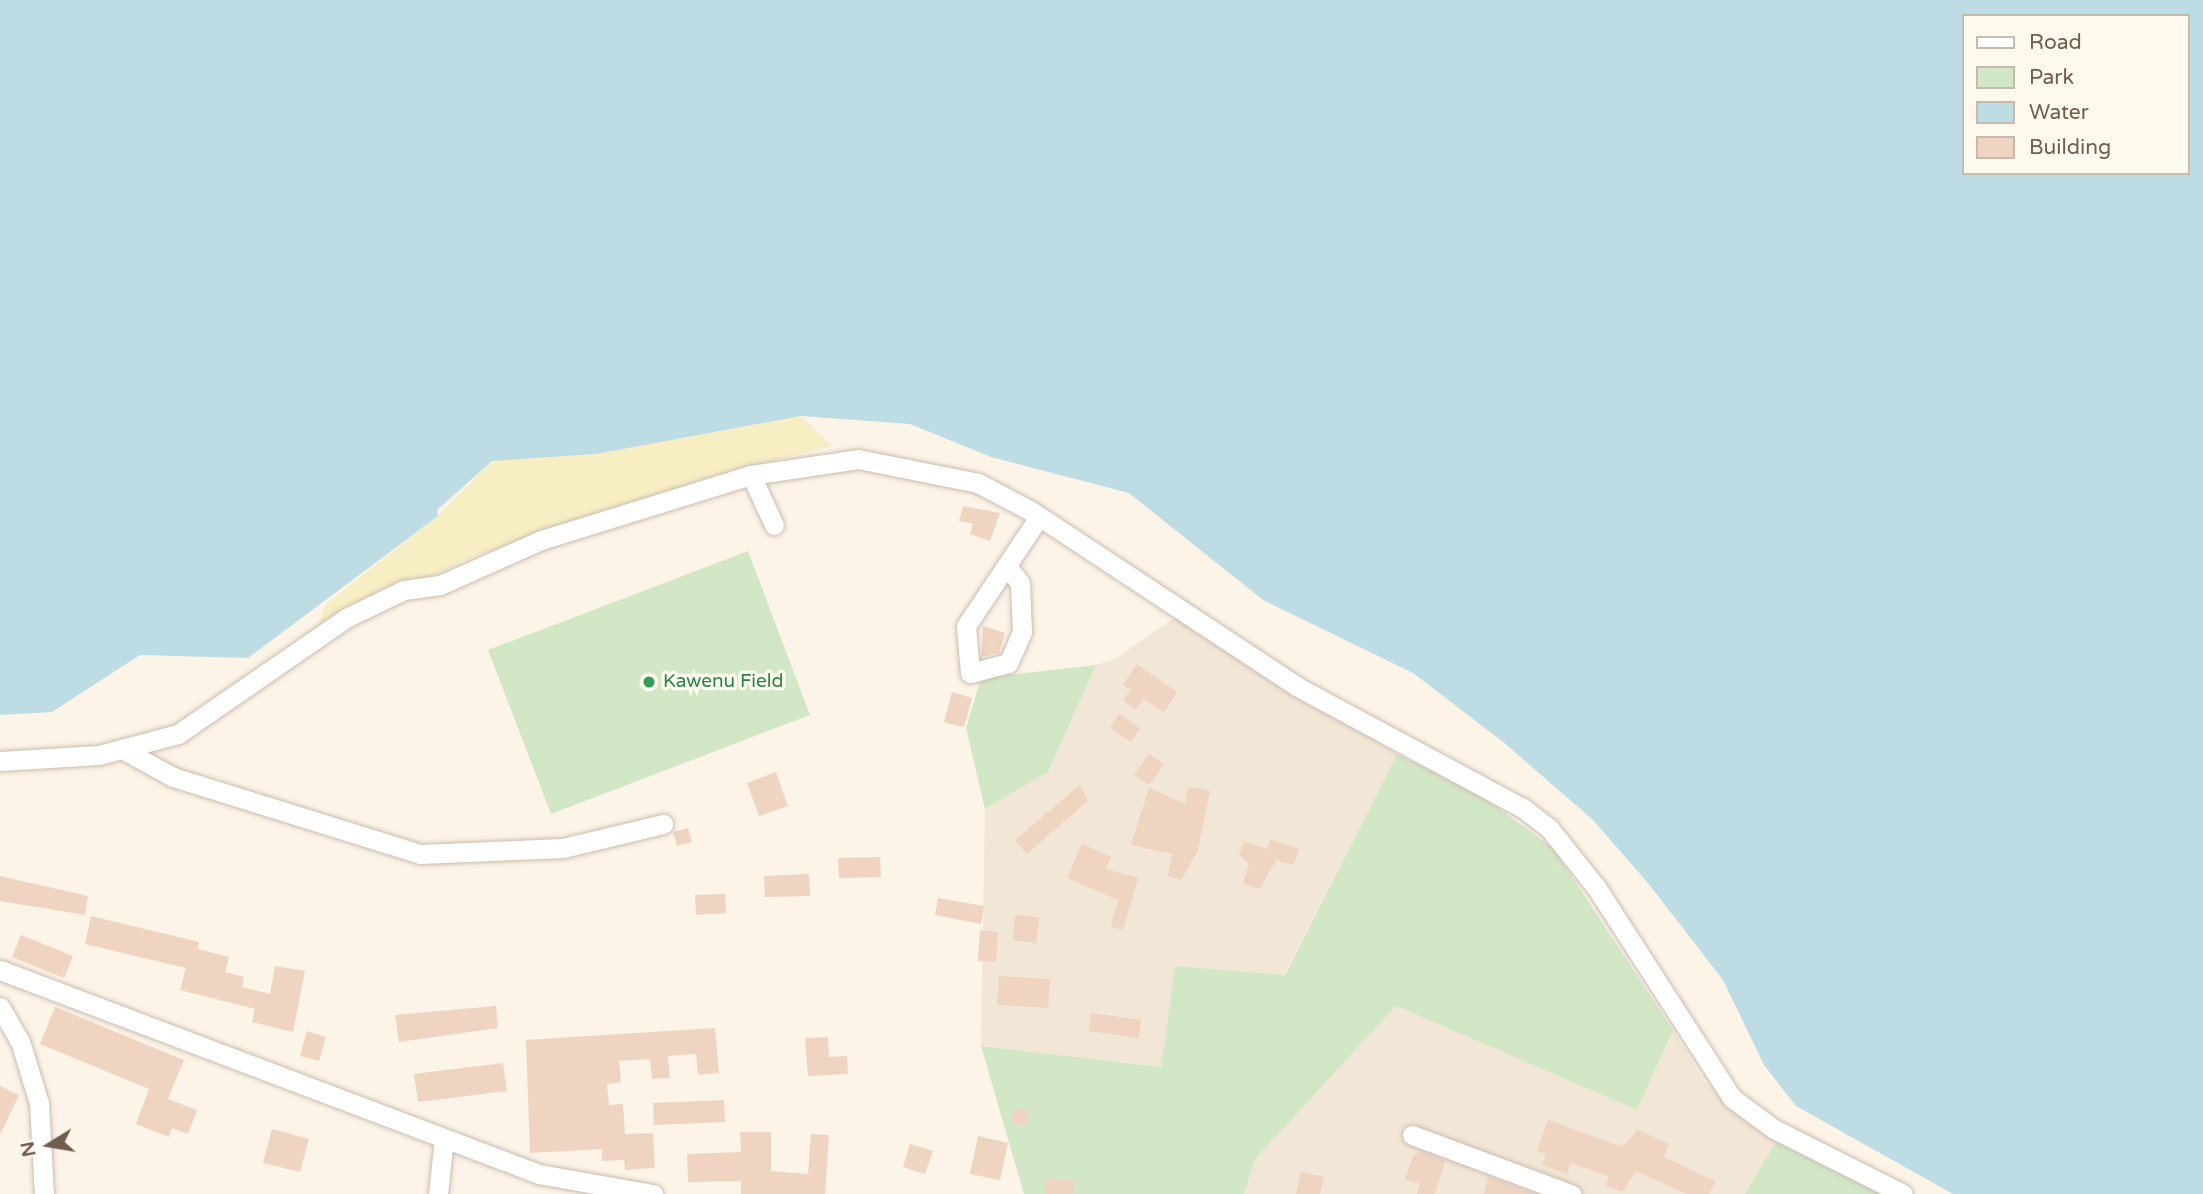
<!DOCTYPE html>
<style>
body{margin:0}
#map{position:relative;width:2203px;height:1194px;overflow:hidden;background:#fbf4e7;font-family:"Varela Round",sans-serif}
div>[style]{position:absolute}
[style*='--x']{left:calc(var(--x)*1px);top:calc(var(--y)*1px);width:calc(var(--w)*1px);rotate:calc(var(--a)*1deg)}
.residential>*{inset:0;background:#f2e6d6}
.green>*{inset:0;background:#d2e7c6}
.sand>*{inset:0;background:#f7eec4}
.water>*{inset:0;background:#bddce3}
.building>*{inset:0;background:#eed4c1}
.roads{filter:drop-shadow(0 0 2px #ccbcae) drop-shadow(0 0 2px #ccbcae)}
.minor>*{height:19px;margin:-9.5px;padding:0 9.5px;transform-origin:9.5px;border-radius:9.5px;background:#fff}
.dots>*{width:19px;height:19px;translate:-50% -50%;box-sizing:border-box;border:4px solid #fef8ed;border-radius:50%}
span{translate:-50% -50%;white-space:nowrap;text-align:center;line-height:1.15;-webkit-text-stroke:7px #fef8ed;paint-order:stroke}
.leisure-label{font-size:19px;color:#27864d}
.left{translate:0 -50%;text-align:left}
.legend{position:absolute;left:1962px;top:14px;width:228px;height:161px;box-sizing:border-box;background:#fef8ed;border:2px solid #c6baad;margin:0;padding:9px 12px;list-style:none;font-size:21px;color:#725c4d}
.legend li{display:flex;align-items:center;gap:14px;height:35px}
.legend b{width:35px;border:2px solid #c6baad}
.north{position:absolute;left:14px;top:1110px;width:70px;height:70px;-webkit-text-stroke:5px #fef8ed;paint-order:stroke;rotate:259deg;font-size:19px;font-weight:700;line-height:28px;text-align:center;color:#725c4d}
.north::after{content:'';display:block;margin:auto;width:24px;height:32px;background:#725c4d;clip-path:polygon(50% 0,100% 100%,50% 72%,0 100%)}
</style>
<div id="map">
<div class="residential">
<i style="clip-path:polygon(1177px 616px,1397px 754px,1284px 975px,1175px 966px,1161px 1067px,981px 1046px,985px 809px,1048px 772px,1096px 665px,1115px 659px)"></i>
<i style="clip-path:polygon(1396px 1006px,1637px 1110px,1673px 1030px,1705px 1082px,1747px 1122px,1781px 1133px,1745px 1194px,1244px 1194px,1255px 1159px)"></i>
</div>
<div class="green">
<i style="clip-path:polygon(748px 551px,810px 715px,551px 814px,488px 650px)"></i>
<i style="clip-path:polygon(1096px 665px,1048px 772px,985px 809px,966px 728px,981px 678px)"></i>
<i style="clip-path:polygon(1397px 754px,1483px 797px,1553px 848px,1673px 1030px,1637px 1110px,1396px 1006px,1255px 1159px,1244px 1194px,1024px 1194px,981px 1046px,1161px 1067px,1175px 966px,1285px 975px)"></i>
<i style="clip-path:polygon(1781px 1133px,1890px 1194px,1745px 1194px)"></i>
</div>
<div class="sand">
<i style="clip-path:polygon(801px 416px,832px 446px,717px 475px,472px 557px,317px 629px,326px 604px,438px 516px,492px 461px,596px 454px)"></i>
</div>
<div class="water">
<i style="clip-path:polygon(evenodd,0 0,2203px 0,2203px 1194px,1953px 1194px,1796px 1106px,1764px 1065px,1723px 980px,1648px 883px,1593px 820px,1502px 741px,1413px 673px,1263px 600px,1129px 493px,991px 457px,910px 424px,801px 416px,596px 454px,492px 461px,437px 510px,438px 516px,248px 658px,140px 655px,52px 712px,0 715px,0 0,1963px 16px,2187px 16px,2187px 173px,1963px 173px,1963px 16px)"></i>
</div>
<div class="building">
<i style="clip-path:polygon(963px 506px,1000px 513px,990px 541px,970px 534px,973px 524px,959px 521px)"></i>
<i style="clip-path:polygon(983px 626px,1005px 633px,999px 653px,981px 657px)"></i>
<i style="clip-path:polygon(1137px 664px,1177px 692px,1164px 712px,1144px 699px,1135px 710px,1123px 700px,1131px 690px,1123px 685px)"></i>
<i style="clip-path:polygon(952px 692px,972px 698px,964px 727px,944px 722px)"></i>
<i style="clip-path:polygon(1119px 714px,1140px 728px,1131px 742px,1110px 728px)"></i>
<i style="clip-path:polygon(1149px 754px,1164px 764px,1149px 785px,1134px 775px)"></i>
<i style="clip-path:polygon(776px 772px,788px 806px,759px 816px,747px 783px)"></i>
<i style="clip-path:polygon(1080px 785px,1088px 801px,1027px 854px,1015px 840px)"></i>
<i style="clip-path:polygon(1188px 787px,1210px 791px,1198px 850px,1181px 880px,1168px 876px,1172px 854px,1131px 845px,1149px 788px,1185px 804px)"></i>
<i style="clip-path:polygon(688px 828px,692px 842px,677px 846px,673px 832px)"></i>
<i style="clip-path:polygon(1270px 839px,1299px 849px,1294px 865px,1276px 860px,1260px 889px,1243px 883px,1249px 864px,1239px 855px,1244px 842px,1267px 849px)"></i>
<i style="clip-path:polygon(1082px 844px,1111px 857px,1106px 869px,1138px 878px,1123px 930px,1111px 927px,1118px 900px,1067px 878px)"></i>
<i style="clip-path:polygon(880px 857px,881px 877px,839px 878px,838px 858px)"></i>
<i style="clip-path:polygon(809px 874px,810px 896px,765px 897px,764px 876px)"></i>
<i style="clip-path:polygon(0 876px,88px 896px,85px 915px,0 901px)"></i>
<i style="clip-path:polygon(725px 894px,726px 913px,696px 915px,695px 895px)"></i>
<i style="clip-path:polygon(938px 898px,984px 906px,981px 924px,935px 915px)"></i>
<i style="clip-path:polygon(1015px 915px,1039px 917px,1036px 943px,1013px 940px)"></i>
<i style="clip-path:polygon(91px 916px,199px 942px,198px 949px,229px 957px,225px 972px,244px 977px,242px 987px,270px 994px,275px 966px,305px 971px,293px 1032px,252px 1022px,255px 1009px,180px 990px,186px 968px,85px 944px)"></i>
<i style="clip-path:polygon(980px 930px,998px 932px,996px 962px,978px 961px)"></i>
<i style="clip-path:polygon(21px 935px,73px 956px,64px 978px,12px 957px)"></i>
<i style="clip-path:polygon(999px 976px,1050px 979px,1048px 1008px,997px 1005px)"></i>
<i style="clip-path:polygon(496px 1006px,498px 1028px,399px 1042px,395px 1015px)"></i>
<i style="clip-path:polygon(55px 1007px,184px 1060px,168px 1099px,197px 1110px,188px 1134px,172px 1128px,169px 1137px,136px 1124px,149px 1089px,40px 1044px)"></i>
<i style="clip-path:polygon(1091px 1013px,1141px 1020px,1139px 1038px,1089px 1031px)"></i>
<i style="clip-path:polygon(715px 1028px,719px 1073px,698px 1075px,696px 1054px,668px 1056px,670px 1078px,652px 1079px,650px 1059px,619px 1061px,621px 1082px,607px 1084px,609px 1105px,623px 1104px,625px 1134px,653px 1133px,655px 1168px,625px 1170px,624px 1160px,602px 1161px,602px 1149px,530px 1153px,526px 1040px)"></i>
<i style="clip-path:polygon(307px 1031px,326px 1037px,319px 1061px,300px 1056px)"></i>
<i style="clip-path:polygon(828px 1037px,829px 1057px,847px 1056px,848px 1074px,808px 1076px,805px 1038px)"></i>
<i style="clip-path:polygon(503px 1063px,507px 1091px,418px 1102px,414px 1074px)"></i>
<i style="clip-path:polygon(0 1086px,19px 1095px,0 1135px)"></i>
<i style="clip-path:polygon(724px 1100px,725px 1122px,654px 1125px,653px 1103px)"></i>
<i style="clip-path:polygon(1013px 1109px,1028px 1110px,1027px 1125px,1012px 1124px)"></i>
<i style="clip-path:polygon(1548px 1120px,1622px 1147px,1638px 1130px,1669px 1144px,1664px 1157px,1716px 1182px,1709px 1194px,1687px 1194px,1636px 1171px,1622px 1192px,1605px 1185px,1609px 1176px,1571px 1163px,1567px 1174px,1542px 1165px,1546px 1154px,1537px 1151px)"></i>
<i style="clip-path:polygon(272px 1129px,309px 1139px,300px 1172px,263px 1163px)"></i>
<i style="clip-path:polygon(740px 1132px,771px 1132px,771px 1171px,808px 1174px,811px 1134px,829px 1135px,825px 1194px,741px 1194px,741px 1181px,688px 1182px,687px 1154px,741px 1152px)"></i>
<i style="clip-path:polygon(978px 1136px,1008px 1143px,1000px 1180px,970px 1174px)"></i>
<i style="clip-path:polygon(910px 1144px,933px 1151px,925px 1174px,903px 1167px)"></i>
<i style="clip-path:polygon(1421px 1151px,1445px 1160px,1435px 1194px,1417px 1194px,1420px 1184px,1405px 1179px,1413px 1156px)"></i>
<i style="clip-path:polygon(1301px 1172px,1324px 1177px,1320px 1194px,1296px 1194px)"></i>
<i style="clip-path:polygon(1488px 1176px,1536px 1194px,1484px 1194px)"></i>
<i style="clip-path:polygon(1047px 1178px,1075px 1181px,1073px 1194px,1045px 1194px)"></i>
</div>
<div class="roads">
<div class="minor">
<i style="--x:751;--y:475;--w:55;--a:65.3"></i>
<i style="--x:1007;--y:566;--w:21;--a:53"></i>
<i style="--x:1020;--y:583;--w:49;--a:87.7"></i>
<i style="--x:1022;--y:632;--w:34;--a:114"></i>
<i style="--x:1008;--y:663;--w:39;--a:165"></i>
<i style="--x:970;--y:673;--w:47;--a:-94.9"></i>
<i style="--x:966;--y:626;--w:131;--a:-56.2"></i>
<i style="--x:122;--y:749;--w:58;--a:28.8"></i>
<i style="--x:173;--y:777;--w:259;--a:17.3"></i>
<i style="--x:420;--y:854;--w:143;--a:-2.4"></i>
<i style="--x:563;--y:848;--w:103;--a:-13.5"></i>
<i style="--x:0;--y:761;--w:99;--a:-3.5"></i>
<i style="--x:99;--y:755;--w:82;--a:-14.9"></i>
<i style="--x:178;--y:734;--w:204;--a:-34.6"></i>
<i style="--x:346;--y:618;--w:64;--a:-25.8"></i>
<i style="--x:404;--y:590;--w:36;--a:-8"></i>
<i style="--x:440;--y:585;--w:111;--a:-24"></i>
<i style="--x:541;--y:540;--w:220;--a:-17.2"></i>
<i style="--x:751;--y:475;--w:108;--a:-8.5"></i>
<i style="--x:858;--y:459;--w:122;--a:11.3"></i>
<i style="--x:978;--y:483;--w:60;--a:27.8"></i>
<i style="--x:1031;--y:511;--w:318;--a:33.4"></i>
<i style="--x:1296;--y:686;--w:258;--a:28.3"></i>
<i style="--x:1523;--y:808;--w:33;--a:38"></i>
<i style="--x:1549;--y:828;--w:75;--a:51.5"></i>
<i style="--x:1596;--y:887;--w:251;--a:57.2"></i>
<i style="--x:1732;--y:1098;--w:52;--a:36.4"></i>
<i style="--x:1774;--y:1129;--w:144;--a:26.7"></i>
<i style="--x:0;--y:970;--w:576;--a:20.73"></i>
<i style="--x:539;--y:1174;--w:116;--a:10"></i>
<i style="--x:0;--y:1007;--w:39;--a:60"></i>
<i style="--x:20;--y:1041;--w:65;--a:73"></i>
<i style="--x:39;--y:1103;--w:91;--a:86.9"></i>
<i style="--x:1412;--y:1135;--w:170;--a:20.4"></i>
<i style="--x:438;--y:1194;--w:56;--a:-83.9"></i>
</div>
</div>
<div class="dots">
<i style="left:649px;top:682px;background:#2e9e5b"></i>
</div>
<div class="leisure-label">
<span class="left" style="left:663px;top:682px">Kawenu Field</span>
</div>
<ul class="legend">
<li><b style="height:9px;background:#fff"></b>Road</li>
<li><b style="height:19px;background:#d2e7c6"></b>Park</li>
<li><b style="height:19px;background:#bddce3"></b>Water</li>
<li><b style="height:19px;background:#eed4c1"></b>Building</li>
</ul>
<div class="north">N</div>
</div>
